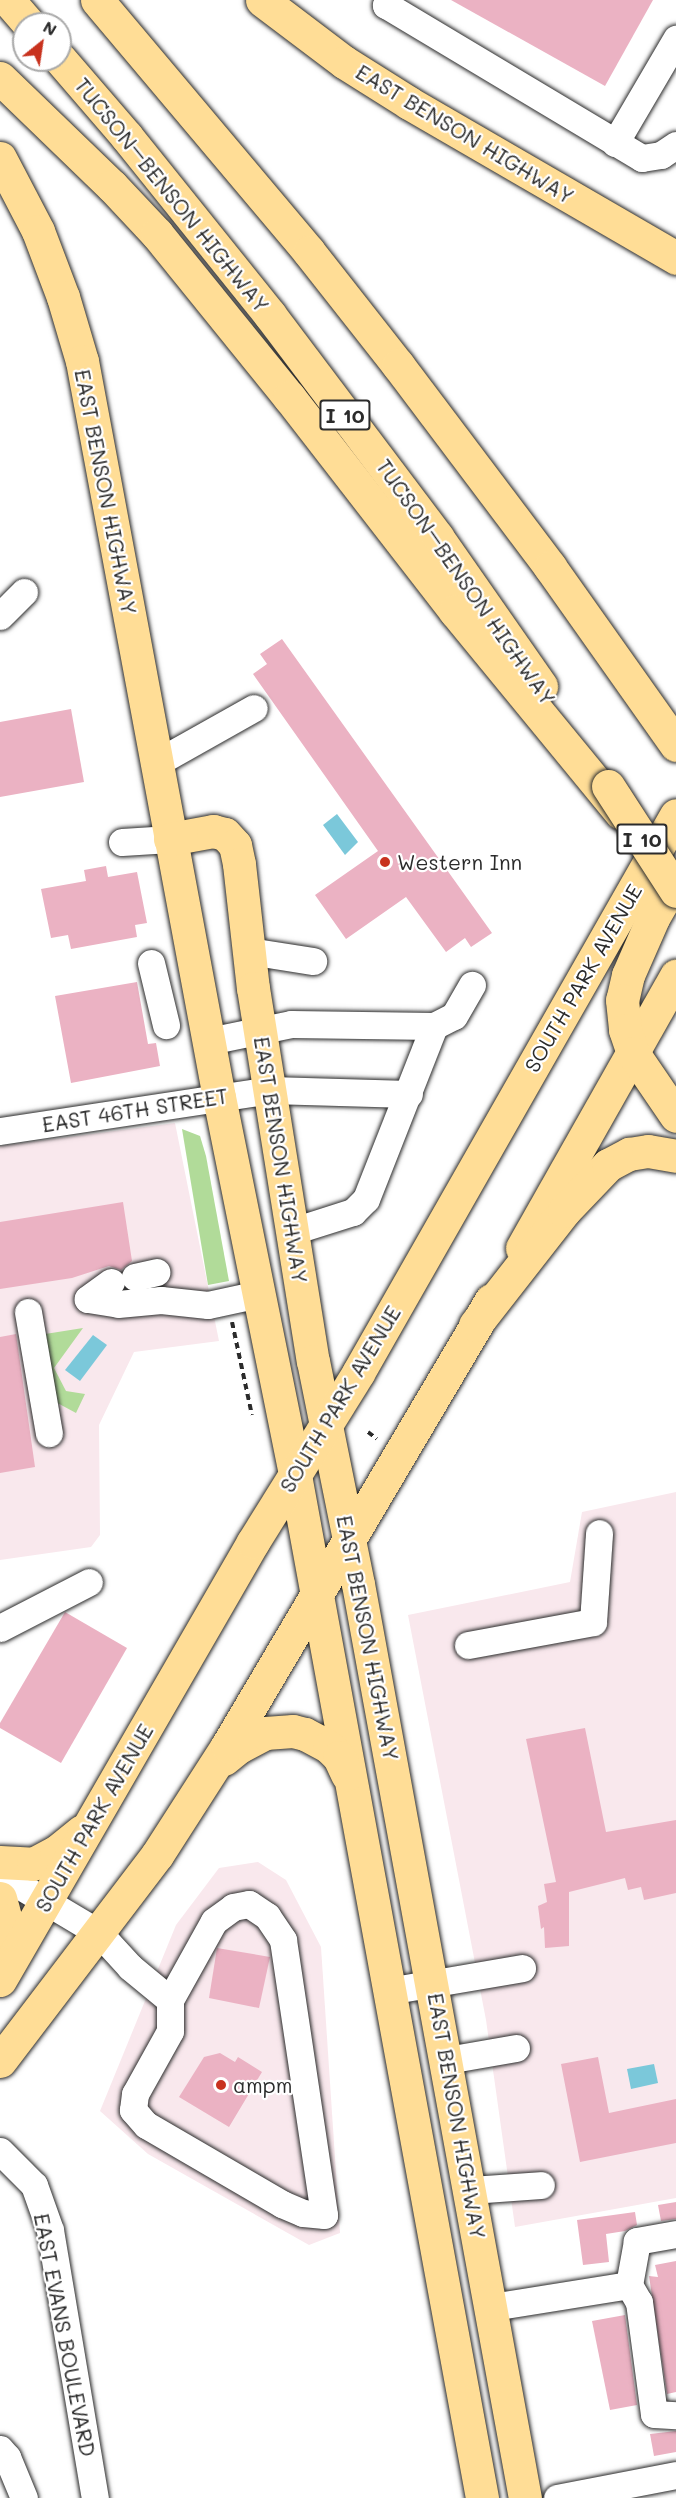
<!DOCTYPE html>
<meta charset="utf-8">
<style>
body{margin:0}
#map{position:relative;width:676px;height:2498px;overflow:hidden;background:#fff;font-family:Mali,sans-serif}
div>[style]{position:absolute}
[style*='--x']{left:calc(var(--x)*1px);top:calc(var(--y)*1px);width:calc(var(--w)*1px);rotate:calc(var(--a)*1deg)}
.built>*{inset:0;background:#f9e8ed}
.green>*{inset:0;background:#b1db99}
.water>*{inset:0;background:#7bc8da}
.building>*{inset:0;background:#ebb2c3}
.path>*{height:4px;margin-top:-2px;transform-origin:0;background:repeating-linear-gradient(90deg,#2b2b2b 0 6px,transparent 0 10.5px)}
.roads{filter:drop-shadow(0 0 2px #2b2b2b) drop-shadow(0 0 2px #2b2b2b)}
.minor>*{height:27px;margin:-13.5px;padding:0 13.5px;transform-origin:13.5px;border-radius:13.5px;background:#fff}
.major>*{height:33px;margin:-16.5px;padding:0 16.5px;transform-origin:16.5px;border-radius:16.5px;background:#ffdd96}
.highway>*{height:33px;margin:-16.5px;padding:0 16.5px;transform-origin:16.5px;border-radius:16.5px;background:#ffdd96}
.bridges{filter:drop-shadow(0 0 2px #2b2b2b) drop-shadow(0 0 2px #2b2b2b)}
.highway-bridge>*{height:33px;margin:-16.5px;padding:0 16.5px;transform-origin:16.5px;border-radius:16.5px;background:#ffdd96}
.dots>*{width:16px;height:16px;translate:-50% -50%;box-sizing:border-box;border:3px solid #fff;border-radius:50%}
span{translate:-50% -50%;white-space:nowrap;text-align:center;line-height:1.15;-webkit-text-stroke:4.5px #fff;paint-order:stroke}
.shield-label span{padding:2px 4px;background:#fff;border:2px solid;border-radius:4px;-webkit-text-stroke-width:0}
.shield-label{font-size:20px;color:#2b2b2b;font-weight:700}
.street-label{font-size:21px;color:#2b2b2b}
.poi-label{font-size:21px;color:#2b2b2b}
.left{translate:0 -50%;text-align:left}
.north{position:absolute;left:12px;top:12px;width:60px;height:60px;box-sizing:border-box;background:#fff;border:2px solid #aaa;border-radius:50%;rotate:30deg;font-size:16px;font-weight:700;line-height:24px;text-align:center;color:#2b2b2b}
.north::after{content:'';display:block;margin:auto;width:21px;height:27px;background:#c8321e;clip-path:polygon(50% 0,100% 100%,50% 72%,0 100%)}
</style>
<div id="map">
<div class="built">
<i style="clip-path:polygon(175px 1123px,219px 1341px,134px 1352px,99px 1425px,100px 1535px,91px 1547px,0 1560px,0 1146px)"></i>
<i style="clip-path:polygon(676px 1492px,676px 2198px,515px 2227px,486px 2020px,408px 1615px,570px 1582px,582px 1512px)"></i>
<i style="clip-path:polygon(258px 1862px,286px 1880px,321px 1947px,340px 2233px,309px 2245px,148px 2154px,100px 2111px,176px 1925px,219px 1868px)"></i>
</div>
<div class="green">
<i style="clip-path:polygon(182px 1129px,200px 1136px,206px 1156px,229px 1281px,208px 1285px)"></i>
<i style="clip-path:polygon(83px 1328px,54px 1368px,66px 1391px,85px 1394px,76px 1413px,50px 1399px,39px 1335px)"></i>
</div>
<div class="water">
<i style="clip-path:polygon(337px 814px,358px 842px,345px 855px,323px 825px)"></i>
<i style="clip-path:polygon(93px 1335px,107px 1345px,80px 1381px,65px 1370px)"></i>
<i style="clip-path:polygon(654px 2064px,658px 2083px,631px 2089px,627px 2069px)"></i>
</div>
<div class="building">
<i style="clip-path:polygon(451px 0,653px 0,605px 86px)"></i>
<i style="clip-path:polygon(282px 639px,492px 933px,471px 947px,465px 938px,446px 952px,406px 897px,346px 939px,315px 895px,378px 851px,253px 674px,267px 664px,260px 654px)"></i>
<i style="clip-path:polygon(71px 709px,84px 782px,0 797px,0 722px)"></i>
<i style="clip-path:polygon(106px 866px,108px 877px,137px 872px,147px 923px,135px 925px,137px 937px,71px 949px,68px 935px,51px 938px,41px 889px,86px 881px,84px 870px)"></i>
<i style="clip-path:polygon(137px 982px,148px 1044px,156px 1043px,160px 1066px,71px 1083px,55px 996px)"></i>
<i style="clip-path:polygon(123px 1202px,132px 1261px,121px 1270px,109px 1266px,72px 1278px,0 1289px,0 1222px)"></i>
<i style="clip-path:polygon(16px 1334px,35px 1467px,0 1473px,0 1337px)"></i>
<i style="clip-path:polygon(65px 1612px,127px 1648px,61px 1763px,0 1728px,0 1723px)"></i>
<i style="clip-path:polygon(585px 1728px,606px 1832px,676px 1820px,676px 1893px,644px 1900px,641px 1887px,628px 1890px,625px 1878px,569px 1892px,569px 1946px,545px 1948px,544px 1927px,541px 1929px,538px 1906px,547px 1902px,544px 1884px,556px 1882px,526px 1739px)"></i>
<i style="clip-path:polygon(217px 1948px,270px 1957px,259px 2008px,209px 1998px)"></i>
<i style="clip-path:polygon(220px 2053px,235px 2062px,238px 2057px,262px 2072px,229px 2127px,179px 2097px,204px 2057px)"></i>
<i style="clip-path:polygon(598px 2057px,609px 2113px,676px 2099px,676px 2143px,580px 2162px,561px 2064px)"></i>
<i style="clip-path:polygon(676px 2202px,676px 2219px,661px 2221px,658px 2205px)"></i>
<i style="clip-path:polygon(635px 2212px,637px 2225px,625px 2231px,606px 2234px,609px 2262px,583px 2265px,577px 2220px)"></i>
<i style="clip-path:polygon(676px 2261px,676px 2392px,667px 2394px,649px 2276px,658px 2277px,655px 2265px)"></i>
<i style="clip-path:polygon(625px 2315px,637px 2405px,610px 2410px,592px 2321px)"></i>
<i style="clip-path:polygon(676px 2431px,676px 2452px,654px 2456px,650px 2434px)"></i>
</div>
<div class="path">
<i style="--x:232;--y:1322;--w:95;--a:77.9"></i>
<i style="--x:368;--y:1432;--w:11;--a:38"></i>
</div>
<div class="roads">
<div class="minor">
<i style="--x:389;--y:0;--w:6;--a:121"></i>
<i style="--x:386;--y:5;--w:298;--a:30.9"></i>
<i style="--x:642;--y:158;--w:19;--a:-9"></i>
<i style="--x:661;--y:155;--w:18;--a:-34"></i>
<i style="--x:615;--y:143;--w:121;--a:-59.6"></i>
<i style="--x:0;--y:616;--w:34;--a:-45"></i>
<i style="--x:156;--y:763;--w:112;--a:-29.3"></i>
<i style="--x:122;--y:842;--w:48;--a:-3.6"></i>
<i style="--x:249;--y:951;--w:65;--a:8.9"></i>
<i style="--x:151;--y:963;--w:64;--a:76.4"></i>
<i style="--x:209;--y:1041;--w:84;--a:-11.7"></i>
<i style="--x:291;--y:1024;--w:143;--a:0.8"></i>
<i style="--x:434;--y:1026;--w:22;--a:-27"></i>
<i style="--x:454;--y:1016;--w:36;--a:-60"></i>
<i style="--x:0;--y:1131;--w:273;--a:-8.6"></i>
<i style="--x:270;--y:1090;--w:139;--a:1.6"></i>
<i style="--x:293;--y:1231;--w:63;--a:-17.6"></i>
<i style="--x:353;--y:1212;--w:18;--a:-45"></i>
<i style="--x:366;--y:1199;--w:186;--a:-68.5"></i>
<i style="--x:135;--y:1277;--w:22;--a:-13"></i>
<i style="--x:111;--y:1282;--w:29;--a:144"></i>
<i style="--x:88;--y:1299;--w:30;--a:9"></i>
<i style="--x:118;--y:1304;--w:43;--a:-5.3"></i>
<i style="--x:161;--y:1300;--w:47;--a:6.1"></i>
<i style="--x:208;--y:1305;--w:52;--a:-12.2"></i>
<i style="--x:28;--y:1312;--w:123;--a:80.2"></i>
<i style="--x:0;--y:1628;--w:100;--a:-27.3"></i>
<i style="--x:468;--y:1645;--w:127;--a:-10.4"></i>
<i style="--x:593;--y:1622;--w:89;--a:-86.1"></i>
<i style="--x:0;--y:1874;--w:115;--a:30.8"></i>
<i style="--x:99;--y:1933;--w:46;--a:47.6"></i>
<i style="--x:130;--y:1967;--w:52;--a:39.5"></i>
<i style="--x:249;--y:1904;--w:22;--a:34"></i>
<i style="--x:267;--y:1916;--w:29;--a:56"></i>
<i style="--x:283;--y:1940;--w:278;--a:81.5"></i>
<i style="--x:324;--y:2215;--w:21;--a:-175"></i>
<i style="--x:303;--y:2213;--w:23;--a:-157"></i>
<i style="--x:282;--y:2204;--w:157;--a:-149.8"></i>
<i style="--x:146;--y:2125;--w:20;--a:-131"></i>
<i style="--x:133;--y:2110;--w:16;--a:-83"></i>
<i style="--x:135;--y:2094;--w:72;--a:-60.9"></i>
<i style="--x:170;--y:2031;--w:31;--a:-90"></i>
<i style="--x:170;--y:2000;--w:90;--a:-60.9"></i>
<i style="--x:214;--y:1921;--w:24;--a:-36"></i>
<i style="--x:233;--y:1907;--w:16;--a:-11"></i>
<i style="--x:388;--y:1991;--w:136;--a:-9.7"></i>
<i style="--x:447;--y:2060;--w:70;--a:-9.9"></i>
<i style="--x:0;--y:2151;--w:48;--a:45"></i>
<i style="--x:34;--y:2185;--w:48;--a:70.4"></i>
<i style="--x:50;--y:2230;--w:272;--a:80.5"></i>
<i style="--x:470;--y:2190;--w:71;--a:-4"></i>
<i style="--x:676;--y:2234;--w:40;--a:170"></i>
<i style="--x:637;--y:2241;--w:45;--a:100.3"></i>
<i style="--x:629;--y:2285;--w:20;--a:60"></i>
<i style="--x:639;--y:2302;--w:113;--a:82.4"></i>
<i style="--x:654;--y:2414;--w:22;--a:3"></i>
<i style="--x:492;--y:2307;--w:139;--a:-9.1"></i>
<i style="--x:0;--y:2449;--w:11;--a:49"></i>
<i style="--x:7;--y:2457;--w:44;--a:67.5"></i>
<i style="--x:557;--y:2498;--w:121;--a:-10.9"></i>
</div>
<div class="major">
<i style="--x:262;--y:0;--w:103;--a:37.1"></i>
<i style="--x:344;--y:62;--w:77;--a:32.2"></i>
<i style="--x:409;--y:103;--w:309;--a:30.1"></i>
<i style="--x:0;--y:158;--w:82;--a:62.5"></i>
<i style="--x:38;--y:231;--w:71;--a:69.3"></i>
<i style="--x:63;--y:297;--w:67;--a:73.5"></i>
<i style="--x:82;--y:361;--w:749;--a:79.46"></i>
<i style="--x:219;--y:1097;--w:386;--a:78.6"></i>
<i style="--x:295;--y:1475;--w:1040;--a:79.64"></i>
<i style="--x:170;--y:839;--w:44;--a:-10.5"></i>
<i style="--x:213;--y:831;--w:12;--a:14"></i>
<i style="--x:225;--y:834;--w:15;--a:48"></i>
<i style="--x:235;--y:845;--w:19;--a:78"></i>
<i style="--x:239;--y:864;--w:125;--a:83.6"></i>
<i style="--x:253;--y:988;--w:378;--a:80.9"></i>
<i style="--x:313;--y:1361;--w:227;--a:78.6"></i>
<i style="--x:358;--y:1584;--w:929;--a:79.65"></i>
<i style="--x:522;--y:1248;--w:313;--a:-60.5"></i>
<i style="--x:224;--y:1759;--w:19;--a:-39"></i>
<i style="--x:239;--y:1747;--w:30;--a:-28"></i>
<i style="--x:265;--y:1733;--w:28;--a:-4"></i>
<i style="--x:293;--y:1731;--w:12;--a:14"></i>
<i style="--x:305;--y:1734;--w:27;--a:28"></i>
<i style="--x:329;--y:1747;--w:14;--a:45"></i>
<i style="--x:339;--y:1757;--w:19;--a:65"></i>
<i style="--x:0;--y:1862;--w:33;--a:3"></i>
<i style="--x:33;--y:1864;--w:26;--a:-28"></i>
<i style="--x:56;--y:1852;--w:33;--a:-39"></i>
<i style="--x:0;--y:1898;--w:23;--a:75"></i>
<i style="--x:6;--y:1920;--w:41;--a:98.3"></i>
<i style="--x:0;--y:1980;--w:506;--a:-59.99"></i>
<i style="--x:253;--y:1542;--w:199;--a:-58.1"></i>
<i style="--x:358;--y:1373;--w:642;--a:-60.32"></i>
<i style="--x:0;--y:2061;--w:259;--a:-52.7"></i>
<i style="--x:157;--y:1855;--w:130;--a:-57.3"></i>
<i style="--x:227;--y:1746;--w:518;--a:-59.38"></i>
</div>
<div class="highway">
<i style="--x:8;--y:0;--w:32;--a:49"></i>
<i style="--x:97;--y:0;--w:329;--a:49.9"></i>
<i style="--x:309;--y:252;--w:144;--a:51.8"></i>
<i style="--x:398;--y:365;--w:253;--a:53"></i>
<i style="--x:550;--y:567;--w:218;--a:54.7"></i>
<i style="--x:60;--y:59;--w:103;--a:49.3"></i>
<i style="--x:127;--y:137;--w:228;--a:51.2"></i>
<i style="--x:270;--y:315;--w:278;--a:53"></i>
<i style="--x:437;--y:537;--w:182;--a:55.1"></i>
<i style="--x:0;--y:78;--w:156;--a:44"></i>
<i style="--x:112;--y:186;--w:66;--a:46.8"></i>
<i style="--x:157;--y:234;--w:210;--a:51"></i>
<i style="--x:289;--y:397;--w:271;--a:52.2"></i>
<i style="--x:455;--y:611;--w:261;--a:50.6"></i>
<i style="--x:676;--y:878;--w:46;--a:119.9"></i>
<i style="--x:653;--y:918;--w:62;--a:113.7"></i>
<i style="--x:628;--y:975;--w:26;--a:103"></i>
<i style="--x:622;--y:1000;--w:30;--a:84"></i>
<i style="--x:625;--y:1030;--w:24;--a:71"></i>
<i style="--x:633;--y:1053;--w:76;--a:55.7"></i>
<i style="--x:475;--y:1325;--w:145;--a:-52"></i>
<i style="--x:564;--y:1211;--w:64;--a:-46.3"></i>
<i style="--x:608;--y:1165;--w:24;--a:-28"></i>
<i style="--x:629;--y:1154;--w:19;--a:-9"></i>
<i style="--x:648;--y:1151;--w:28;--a:10"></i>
</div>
</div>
<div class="bridges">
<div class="highway-bridge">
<i style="--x:608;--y:786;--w:125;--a:57.1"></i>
</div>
</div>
<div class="dots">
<i style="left:385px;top:862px;background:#c8321e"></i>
<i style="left:221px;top:2085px;background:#c8321e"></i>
</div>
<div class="shield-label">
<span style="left:345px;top:415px">I 10</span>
<span style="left:642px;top:839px">I 10</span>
</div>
<div class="street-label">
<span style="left:465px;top:134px;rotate:31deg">EAST BENSON HIGHWAY</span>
<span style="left:172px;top:195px;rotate:51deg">TUCSON–BENSON HIGHWAY</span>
<span style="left:106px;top:492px;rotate:79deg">EAST BENSON HIGHWAY</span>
<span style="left:466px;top:582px;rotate:55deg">TUCSON–BENSON HIGHWAY</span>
<span style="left:583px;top:978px;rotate:-60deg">SOUTH PARK AVENUE</span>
<span style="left:135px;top:1110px;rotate:-9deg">EAST 46TH STREET</span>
<span style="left:281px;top:1160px;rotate:81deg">EAST BENSON HIGHWAY</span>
<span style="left:340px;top:1399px;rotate:-59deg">SOUTH PARK AVENUE</span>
<span style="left:368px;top:1638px;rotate:79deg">EAST BENSON HIGHWAY</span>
<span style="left:94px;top:1818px;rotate:-60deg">SOUTH PARK AVENUE</span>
<span style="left:457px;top:2116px;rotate:80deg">EAST BENSON HIGHWAY</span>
<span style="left:65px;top:2335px;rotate:79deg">EAST EVANS BOULEVARD</span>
</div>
<div class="poi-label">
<span class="left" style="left:397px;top:862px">Western Inn</span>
<span class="left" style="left:233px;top:2085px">ampm</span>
</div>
<div class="north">N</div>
</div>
